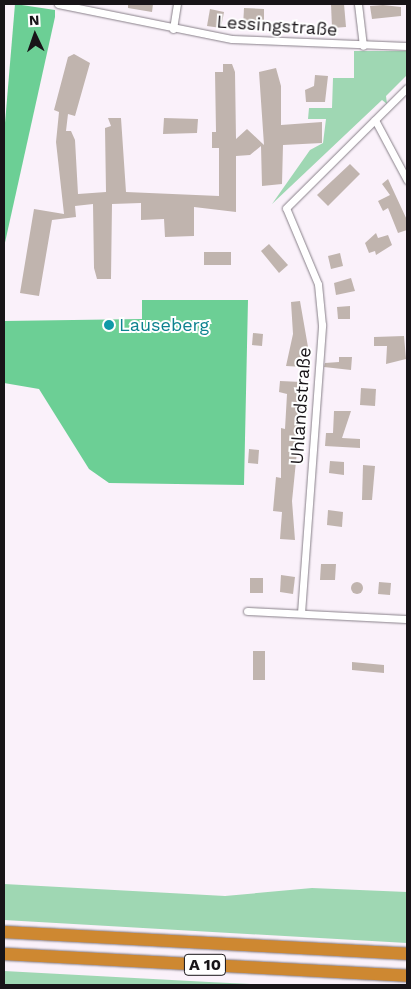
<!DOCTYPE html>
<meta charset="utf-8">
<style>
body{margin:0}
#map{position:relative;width:411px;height:989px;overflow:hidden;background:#faf1fa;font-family:"Work Sans",sans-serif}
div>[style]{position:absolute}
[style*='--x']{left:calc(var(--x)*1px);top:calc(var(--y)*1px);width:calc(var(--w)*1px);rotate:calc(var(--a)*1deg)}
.green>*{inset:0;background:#9fd7b3}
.forest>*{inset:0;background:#6ccf95}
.building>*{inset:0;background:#c0b4ae}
.round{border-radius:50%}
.roads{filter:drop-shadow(0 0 1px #888089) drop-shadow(0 0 1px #888089)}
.minor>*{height:7px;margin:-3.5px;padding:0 3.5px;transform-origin:3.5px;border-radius:3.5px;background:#fff}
.motorway>*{height:12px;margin:-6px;padding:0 6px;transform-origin:6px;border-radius:6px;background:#ce8831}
.dots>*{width:14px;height:14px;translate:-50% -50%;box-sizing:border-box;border:2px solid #fff;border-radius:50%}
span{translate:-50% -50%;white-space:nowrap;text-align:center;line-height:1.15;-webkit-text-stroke:4px #fff;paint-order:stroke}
.shield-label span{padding:1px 4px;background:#fff;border:1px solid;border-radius:4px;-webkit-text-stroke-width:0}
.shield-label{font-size:16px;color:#181418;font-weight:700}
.street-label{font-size:18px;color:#181418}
.culture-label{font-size:18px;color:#0d838f}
.left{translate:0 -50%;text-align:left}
.frame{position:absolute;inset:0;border:5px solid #181418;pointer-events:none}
.north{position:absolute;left:10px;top:10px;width:50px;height:50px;-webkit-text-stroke:4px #fff;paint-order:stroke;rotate:357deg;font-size:14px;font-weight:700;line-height:20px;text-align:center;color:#181418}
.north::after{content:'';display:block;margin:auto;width:18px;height:22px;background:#181418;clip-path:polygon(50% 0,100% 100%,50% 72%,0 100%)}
</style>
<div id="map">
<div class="green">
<i style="clip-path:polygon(354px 51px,407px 51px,407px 75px,386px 96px,387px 104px,382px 100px,272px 204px,310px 150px,323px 143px,326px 119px,308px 119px,309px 108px,332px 108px,333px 78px,354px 78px)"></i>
<i style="clip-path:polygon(4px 884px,225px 896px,312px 888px,407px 892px,407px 943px,4px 920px)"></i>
<i style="clip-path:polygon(4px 971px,209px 982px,272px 985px,4px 985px)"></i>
</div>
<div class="forest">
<i style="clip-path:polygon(15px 4px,55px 10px,55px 17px,4px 247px,4px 135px)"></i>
<i style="clip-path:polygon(142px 300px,248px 300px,244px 485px,109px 483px,89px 469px,39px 389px,4px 383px,4px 321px,142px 319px)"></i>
</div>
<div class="building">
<i style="clip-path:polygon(128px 4px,153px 4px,152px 12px,128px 8px)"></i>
<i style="clip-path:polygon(331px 4px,344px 4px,346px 27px,332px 28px)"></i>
<i style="clip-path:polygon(383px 5px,401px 7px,401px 16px,372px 19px,370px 6px)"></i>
<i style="clip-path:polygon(244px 8px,264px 9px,264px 28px,243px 27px)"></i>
<i style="clip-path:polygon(210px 9px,224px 12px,221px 28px,207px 26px)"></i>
<i style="clip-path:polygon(74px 54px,90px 63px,75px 116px,68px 114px,66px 131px,71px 131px,75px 140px,78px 194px,106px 192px,105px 128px,111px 126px,108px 118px,121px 118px,126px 192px,219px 196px,219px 148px,212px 148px,212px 132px,216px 132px,215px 72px,223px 72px,223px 64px,232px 64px,235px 72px,236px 139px,247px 129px,264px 145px,259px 72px,276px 68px,281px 86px,281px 125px,322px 122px,322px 143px,283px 145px,282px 184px,262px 186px,261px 146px,250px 155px,236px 156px,236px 212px,194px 207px,194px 236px,165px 237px,164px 219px,141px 220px,141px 203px,112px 204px,111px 279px,97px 279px,94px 268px,93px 204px,75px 206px,76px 217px,52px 220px,39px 296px,20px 293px,34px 209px,64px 214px,56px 142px,59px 112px,54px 110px,68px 57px)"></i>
<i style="clip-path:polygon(315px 75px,328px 76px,325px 102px,306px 102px,305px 90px,314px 86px)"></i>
<i style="clip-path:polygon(164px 118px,198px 119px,197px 133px,163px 134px)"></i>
<i style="clip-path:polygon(350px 164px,360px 174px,328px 206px,317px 195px)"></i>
<i style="clip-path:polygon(388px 179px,407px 220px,407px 230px,398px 233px,388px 208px,383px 211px,378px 201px,390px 195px,382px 184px)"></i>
<i style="clip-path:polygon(376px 233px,378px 238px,388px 235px,392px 245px,376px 255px,375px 251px,369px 253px,365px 243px)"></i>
<i style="clip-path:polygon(269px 244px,288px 265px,279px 273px,261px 251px)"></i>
<i style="clip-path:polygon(204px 252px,231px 252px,231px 265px,204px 265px)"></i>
<i style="clip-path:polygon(340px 253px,343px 266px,331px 269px,328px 256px)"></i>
<i style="clip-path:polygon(351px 278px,355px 291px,336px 295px,334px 283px)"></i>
<i style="clip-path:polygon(300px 301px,308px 347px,304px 367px,286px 366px,293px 334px,291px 302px)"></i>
<i style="clip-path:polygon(350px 306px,350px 319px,338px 319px,337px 307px)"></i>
<i style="clip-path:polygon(253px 333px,263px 334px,262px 346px,252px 345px)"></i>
<i style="clip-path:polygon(404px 336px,406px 359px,386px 364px,387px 346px,374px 346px,374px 337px)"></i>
<i style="clip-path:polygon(339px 357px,352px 357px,351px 370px,324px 367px,325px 363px,339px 362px)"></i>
<i style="clip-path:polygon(280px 381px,302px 382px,303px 392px,292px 501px,295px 540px,280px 539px,282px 512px,273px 511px,276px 477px,281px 478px,281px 428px,285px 429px,287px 394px,279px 392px)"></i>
<i style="clip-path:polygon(361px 388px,376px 389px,375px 406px,360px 405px)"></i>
<i style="clip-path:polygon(334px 411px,351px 411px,342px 438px,360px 439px,360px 448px,325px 446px,326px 433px,333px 433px)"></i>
<i style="clip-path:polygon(249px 449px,259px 450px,258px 464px,248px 463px)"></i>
<i style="clip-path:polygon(330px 461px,344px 462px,344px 475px,329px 473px)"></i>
<i style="clip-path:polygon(363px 465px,375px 466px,372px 500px,362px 500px)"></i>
<i style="clip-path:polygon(328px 510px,343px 512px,342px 527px,327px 525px)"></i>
<i style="clip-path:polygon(321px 564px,336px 564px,335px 580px,320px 580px)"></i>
<i style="clip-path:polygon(281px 575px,295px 577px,293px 594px,280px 592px)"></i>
<i style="clip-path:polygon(250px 578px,263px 578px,263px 593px,250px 593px)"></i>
<i class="round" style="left:351px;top:582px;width:12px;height:12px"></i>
<i style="clip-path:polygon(379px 582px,391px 583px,390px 595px,378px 594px)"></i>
<i style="clip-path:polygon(253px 651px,265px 651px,265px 680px,253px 680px)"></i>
<i style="clip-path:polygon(352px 662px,384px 665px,384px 673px,352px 670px)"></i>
</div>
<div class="roads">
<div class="minor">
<i style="--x:58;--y:4;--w:177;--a:11.4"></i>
<i style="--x:232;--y:39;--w:175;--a:2.3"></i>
<i style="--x:358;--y:4;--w:42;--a:83.2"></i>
<i style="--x:173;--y:29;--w:25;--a:-81"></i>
<i style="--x:375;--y:120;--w:68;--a:61.9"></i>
<i style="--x:247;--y:611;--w:160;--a:2.9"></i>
<i style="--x:301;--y:613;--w:289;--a:-85.8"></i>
<i style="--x:322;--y:325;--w:41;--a:-95.6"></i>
<i style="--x:318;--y:284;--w:82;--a:-112.8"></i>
<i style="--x:286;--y:208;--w:170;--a:-44.8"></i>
</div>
<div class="motorway">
<i style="--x:4;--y:932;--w:404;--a:3.1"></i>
<i style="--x:4;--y:954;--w:404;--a:3.1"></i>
</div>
</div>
<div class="dots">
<i style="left:109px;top:325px;background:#0f9aa8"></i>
</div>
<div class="shield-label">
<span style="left:205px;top:965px">A 10</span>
</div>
<div class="street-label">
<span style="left:277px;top:26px;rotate:4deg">Lessingstraße</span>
<span style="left:301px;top:406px;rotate:-86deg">Uhlandstraße</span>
</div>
<div class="culture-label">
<span class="left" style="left:119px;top:325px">Lauseberg</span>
</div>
<div class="frame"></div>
<div class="north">N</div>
</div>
